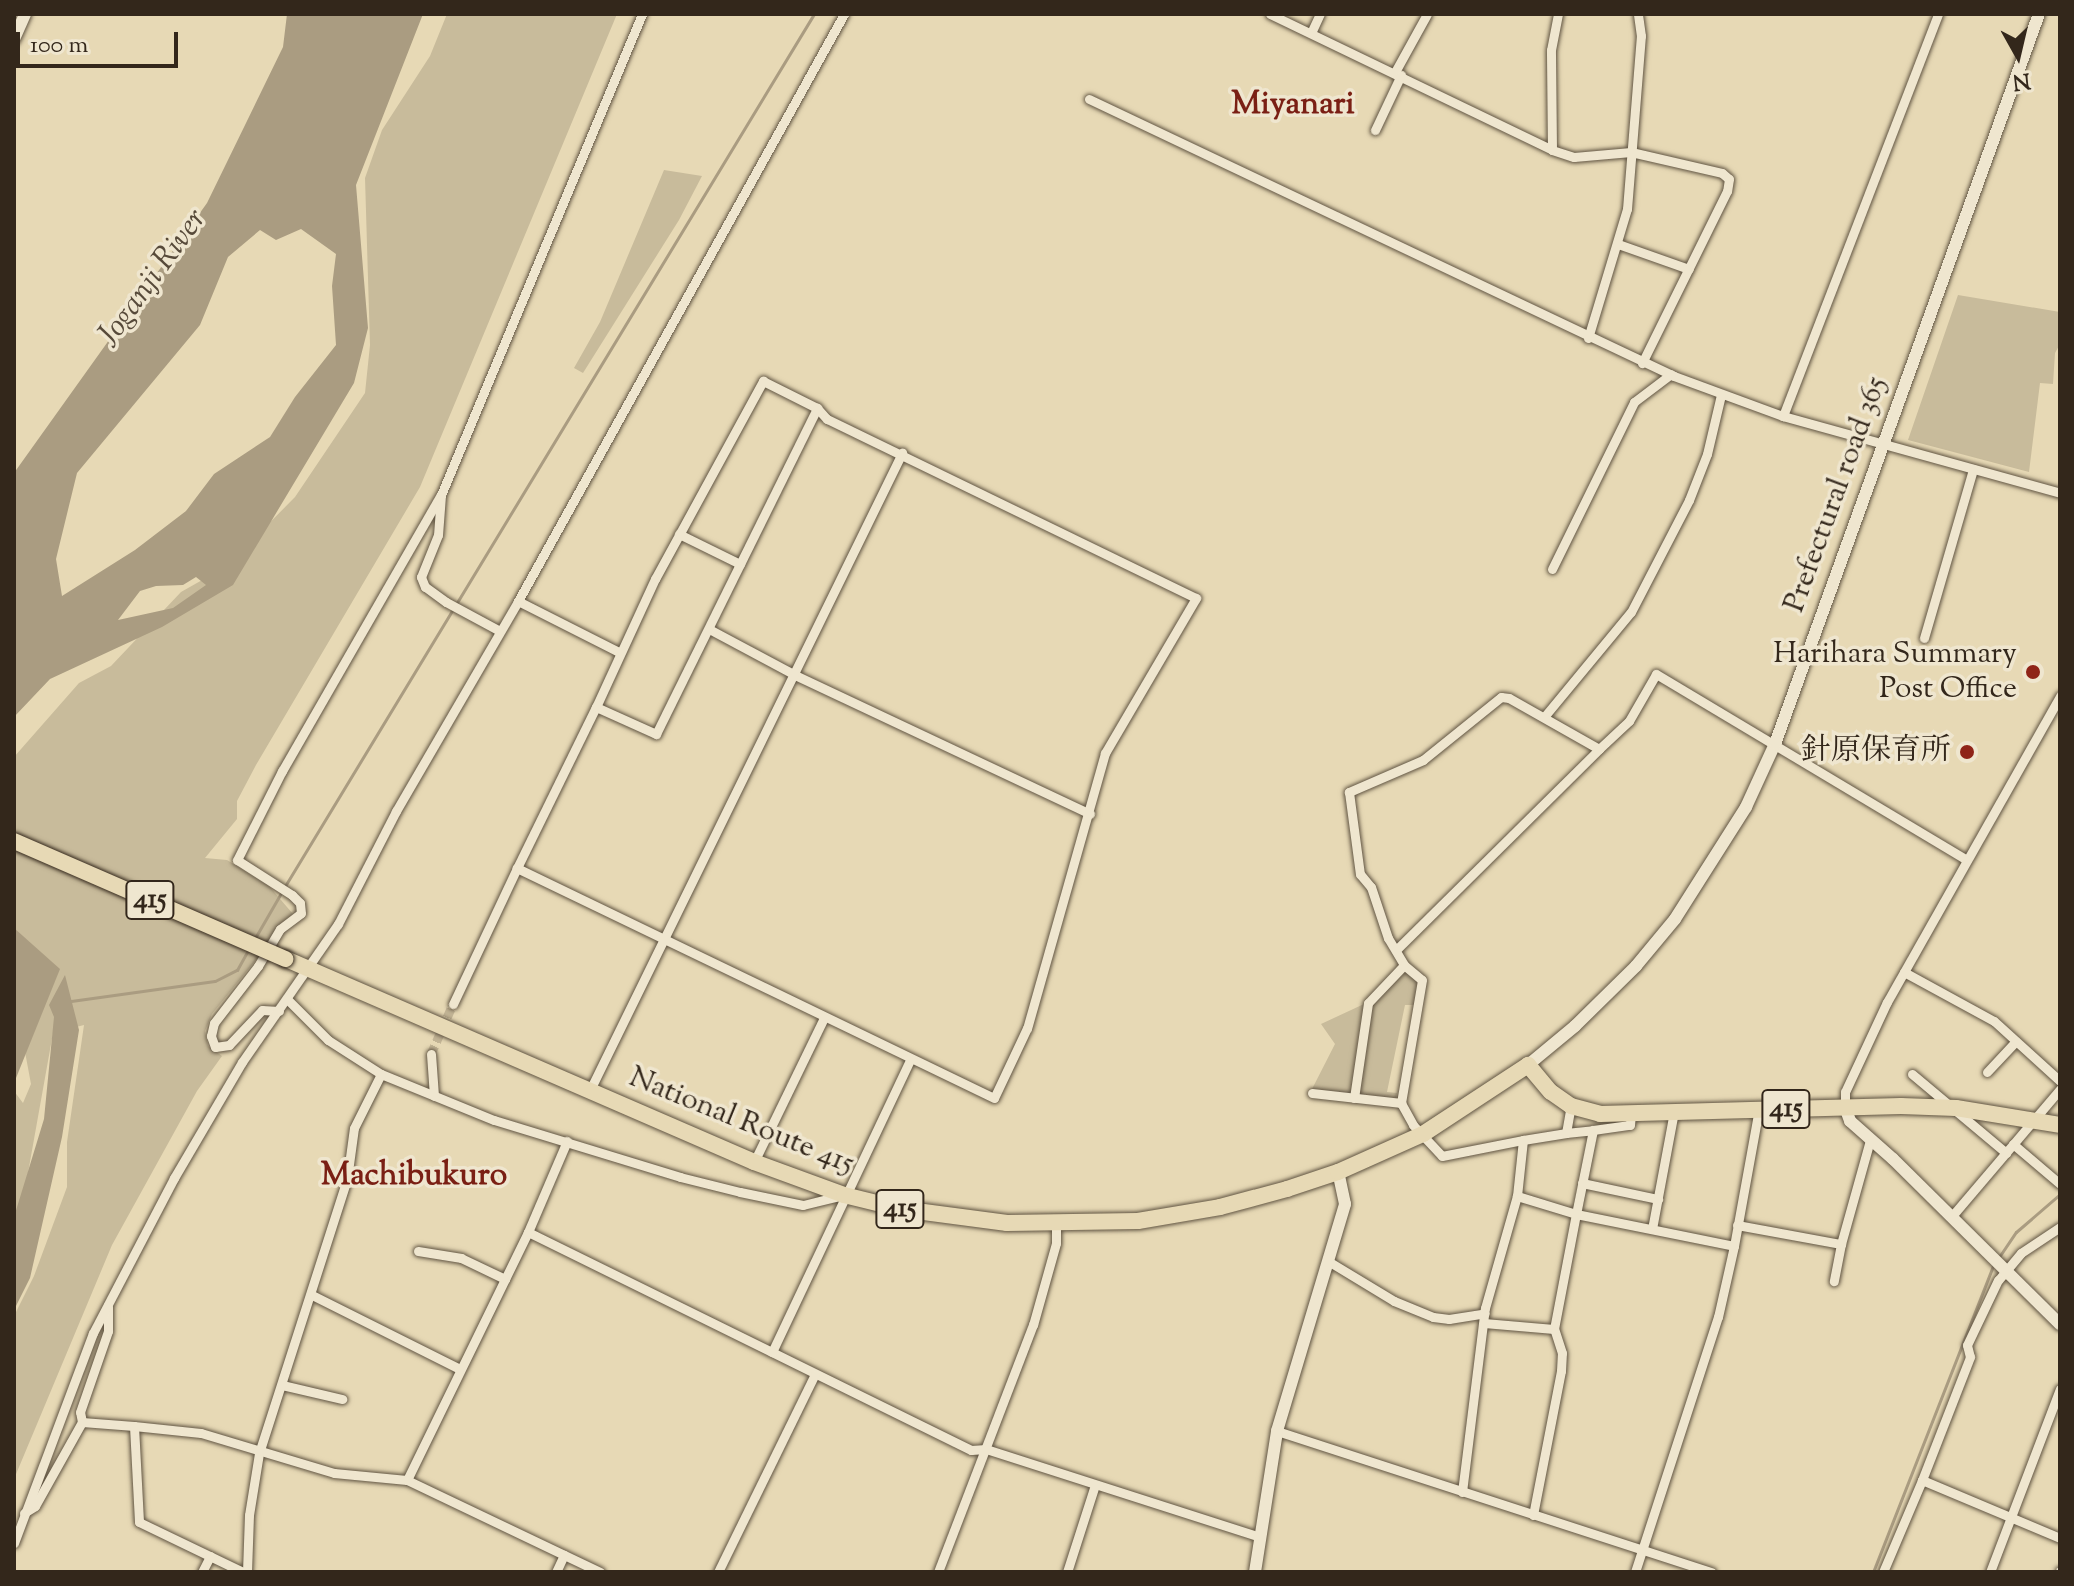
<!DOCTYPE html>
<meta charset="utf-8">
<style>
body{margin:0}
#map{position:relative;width:2074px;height:1586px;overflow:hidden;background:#e7d9b5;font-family:"Sorts Mill Goudy","Noto Serif JP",serif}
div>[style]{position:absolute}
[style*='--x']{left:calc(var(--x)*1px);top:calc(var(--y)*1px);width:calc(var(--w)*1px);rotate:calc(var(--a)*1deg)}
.green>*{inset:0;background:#c8bb9b}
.water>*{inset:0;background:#aa9c81}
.stream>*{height:3px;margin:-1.5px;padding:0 1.5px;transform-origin:1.5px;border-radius:1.5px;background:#aa9c81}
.street-tunnel>*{height:9px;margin-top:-4.5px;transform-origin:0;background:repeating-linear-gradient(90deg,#c3b596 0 9px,transparent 0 13.5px)}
.roads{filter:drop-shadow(0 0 2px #605442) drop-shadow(0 0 2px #605442)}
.street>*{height:9px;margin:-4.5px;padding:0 4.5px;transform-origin:4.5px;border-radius:4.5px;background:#efe6cf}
.secondary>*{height:12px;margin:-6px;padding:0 6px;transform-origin:6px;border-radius:6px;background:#efe6cf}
.highway>*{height:16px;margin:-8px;padding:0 8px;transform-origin:8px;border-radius:8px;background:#e7d9b5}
.bridges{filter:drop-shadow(0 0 2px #33271b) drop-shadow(0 0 2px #33271b)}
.highway-bridge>*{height:16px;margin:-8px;padding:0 8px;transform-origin:8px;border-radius:8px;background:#e7d9b5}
.dots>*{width:22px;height:22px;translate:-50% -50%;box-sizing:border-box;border:4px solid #efe6cf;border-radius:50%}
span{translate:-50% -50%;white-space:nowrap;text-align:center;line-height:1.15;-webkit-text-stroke:7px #efe6cf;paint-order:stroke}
.shield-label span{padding:2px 6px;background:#efe6cf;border:2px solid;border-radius:6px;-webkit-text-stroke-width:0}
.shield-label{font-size:28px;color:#33271b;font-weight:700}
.street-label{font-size:30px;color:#33271b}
.poi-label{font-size:30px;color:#33271b}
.right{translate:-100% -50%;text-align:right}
.neighbourhood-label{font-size:32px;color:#7a1f14;font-weight:700}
.water-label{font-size:32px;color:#574a3a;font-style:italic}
.frame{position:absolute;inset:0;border:16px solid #33271b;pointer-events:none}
.north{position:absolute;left:1978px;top:16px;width:80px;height:80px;-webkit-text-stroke:6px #efe6cf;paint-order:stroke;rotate:172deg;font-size:22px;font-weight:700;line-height:32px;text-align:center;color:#33271b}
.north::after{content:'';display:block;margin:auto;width:28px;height:36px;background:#33271b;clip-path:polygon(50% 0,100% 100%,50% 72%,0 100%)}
.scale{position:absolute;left:16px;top:32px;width:162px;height:36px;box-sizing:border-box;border:4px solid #33271b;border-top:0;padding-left:10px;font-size:24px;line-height:28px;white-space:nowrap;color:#33271b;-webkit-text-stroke:6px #efe6cf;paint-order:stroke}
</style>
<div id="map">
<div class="green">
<i style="clip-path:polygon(447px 14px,617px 14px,420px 487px,256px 765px,237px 801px,237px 819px,205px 858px,227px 860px,269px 886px,293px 914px,212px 1014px,205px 1031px,208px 1046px,222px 1056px,197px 1091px,112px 1245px,14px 1479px,14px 1316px,34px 1276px,67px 1187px,67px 1142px,84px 1025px,53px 1033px,26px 1184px,14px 1220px,14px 1091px,23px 1103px,31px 1084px,14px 993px,14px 757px,79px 683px,111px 666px,181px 592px,227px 566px,295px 497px,365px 393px,370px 345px,365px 178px,382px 130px,430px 56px)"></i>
<i style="clip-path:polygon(664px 170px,702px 176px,679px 220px,583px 373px,574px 368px,600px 322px)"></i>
<i style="clip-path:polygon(1958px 295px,2060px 312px,2060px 344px,2055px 353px,2053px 384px,2040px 383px,2029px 472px,1908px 440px)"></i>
<i style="clip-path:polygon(1406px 972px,1419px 983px,1414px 1005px,1405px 1005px,1387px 1092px,1397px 1093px,1395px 1102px,1311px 1091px,1335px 1044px,1321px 1024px,1364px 1004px,1371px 1004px)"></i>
</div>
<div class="water">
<i style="clip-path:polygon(evenodd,287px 14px,423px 14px,356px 185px,368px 328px,354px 383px,233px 585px,162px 627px,50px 679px,14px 717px,14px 473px,207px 203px,283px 47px,287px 14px,301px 229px,336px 254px,332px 286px,336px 345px,295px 397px,270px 437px,214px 474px,186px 511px,135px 550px,62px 596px,56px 559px,77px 473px,200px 325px,228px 257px,260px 230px,276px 240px,301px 229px,287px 14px,196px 577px,206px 585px,173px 608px,118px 620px,140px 591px,156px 586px,183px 585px,196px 577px)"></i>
<i style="clip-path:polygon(14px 928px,60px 969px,14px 1083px)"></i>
<i style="clip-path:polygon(65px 975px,79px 1030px,62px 1137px,30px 1278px,14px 1310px,14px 1217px,44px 1119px,54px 1017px,49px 1005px)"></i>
</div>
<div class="stream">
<i style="--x:285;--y:886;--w:1020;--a:-58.76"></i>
<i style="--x:255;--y:938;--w:52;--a:-60"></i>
<i style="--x:71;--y:1001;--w:145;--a:-7.9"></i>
<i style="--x:215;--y:981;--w:25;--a:-27"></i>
<i style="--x:237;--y:970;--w:25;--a:-61"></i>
<i style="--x:1999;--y:1257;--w:30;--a:-56"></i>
<i style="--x:2016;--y:1232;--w:58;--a:-40.8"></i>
<i style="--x:1873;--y:1572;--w:332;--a:-68.6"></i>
</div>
<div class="street-tunnel">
<i style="--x:431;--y:1054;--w:55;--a:-66.3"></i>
</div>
<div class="roads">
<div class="street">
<i style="--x:1270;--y:14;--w:313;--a:25.7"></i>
<i style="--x:1552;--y:150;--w:23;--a:18"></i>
<i style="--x:1574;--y:157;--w:57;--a:-5"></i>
<i style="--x:1631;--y:152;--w:93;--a:13"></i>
<i style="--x:1722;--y:173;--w:9;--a:41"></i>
<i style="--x:1729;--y:179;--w:12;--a:99"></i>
<i style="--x:1727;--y:191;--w:192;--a:116.3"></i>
<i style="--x:1311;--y:33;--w:21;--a:-65"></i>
<i style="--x:1395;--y:72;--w:66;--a:-61.1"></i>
<i style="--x:1089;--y:99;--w:647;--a:25.34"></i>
<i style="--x:1674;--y:376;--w:116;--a:20.2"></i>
<i style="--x:1783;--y:416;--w:288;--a:15.5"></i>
<i style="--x:1375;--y:130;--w:61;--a:-64.7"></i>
<i style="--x:1552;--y:150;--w:100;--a:-90.6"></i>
<i style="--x:1551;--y:50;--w:37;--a:-79"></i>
<i style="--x:1618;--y:244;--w:75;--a:19.4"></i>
<i style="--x:1588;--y:338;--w:135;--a:-73.2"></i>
<i style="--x:1627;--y:209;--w:174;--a:-85.4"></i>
<i style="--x:1641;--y:36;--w:22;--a:-98"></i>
<i style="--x:1783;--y:416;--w:431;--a:-68.9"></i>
<i style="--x:679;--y:534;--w:68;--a:26.2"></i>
<i style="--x:1552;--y:569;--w:186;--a:-63.8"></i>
<i style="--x:1634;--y:402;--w:46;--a:-37.1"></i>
<i style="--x:518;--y:601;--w:113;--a:26.8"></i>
<i style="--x:709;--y:629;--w:98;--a:28.1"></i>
<i style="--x:795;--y:675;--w:326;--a:25.2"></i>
<i style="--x:498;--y:630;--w:59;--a:-151.7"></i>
<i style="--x:446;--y:602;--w:26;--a:-144"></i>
<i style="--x:425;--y:587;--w:11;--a:-112"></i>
<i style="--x:421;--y:577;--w:45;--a:-68"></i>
<i style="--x:438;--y:535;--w:40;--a:-85.7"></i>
<i style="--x:441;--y:495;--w:521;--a:-67.32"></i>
<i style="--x:1924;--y:638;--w:176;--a:-73.8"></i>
<i style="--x:596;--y:707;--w:66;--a:24.2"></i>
<i style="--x:656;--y:734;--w:364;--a:-63.7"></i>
<i style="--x:1544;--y:717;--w:136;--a:-50.4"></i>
<i style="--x:1631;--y:612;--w:126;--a:-62.6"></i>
<i style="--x:1689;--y:500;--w:49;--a:-68.6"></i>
<i style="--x:1707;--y:454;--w:61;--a:-76.7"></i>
<i style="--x:1599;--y:749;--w:41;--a:-43"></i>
<i style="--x:1629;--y:721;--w:54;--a:-60.1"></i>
<i style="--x:1656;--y:674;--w:362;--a:30.9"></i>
<i style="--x:1396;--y:950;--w:286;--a:-44.7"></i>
<i style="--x:1599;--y:749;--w:103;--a:-150.5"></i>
<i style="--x:1509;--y:698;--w:8;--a:-173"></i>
<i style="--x:1501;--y:697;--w:100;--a:141.1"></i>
<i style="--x:1423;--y:760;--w:81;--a:156.6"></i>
<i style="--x:1349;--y:792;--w:83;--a:82.4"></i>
<i style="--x:1360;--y:874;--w:17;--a:50"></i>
<i style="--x:1371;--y:887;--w:54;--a:71.6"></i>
<i style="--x:1388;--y:938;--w:31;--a:59"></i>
<i style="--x:1904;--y:972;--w:102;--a:28.6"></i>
<i style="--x:1994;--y:1021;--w:89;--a:42.3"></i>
<i style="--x:287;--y:999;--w:58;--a:45"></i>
<i style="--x:328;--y:1040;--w:63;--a:32.7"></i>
<i style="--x:381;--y:1074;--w:122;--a:22.2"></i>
<i style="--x:494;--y:1120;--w:195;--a:17"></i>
<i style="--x:680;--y:1177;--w:62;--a:14"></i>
<i style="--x:740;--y:1192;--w:64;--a:11.7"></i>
<i style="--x:803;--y:1205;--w:37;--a:-14"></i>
<i style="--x:453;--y:1004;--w:150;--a:-64.8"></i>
<i style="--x:517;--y:868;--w:179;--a:-63.9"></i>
<i style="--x:596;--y:707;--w:141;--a:-65.3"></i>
<i style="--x:655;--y:579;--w:226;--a:-61.4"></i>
<i style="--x:763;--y:381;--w:60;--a:26.6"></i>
<i style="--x:817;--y:408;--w:15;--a:48"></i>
<i style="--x:827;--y:419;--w:410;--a:25.9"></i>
<i style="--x:1196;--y:598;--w:180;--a:120.4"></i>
<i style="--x:1105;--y:753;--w:286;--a:105.8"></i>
<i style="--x:1027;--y:1028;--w:77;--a:115.2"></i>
<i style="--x:994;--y:1098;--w:530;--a:-154.26"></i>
<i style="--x:279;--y:1011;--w:17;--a:-177"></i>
<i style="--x:262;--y:1010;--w:48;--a:133.3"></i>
<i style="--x:229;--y:1045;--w:14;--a:172"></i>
<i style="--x:215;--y:1047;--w:12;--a:-110"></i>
<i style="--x:211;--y:1036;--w:13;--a:-77"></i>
<i style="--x:214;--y:1023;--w:72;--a:-52.3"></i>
<i style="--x:258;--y:966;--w:43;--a:-59.3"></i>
<i style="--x:280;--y:929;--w:26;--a:-37"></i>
<i style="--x:301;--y:913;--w:10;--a:-96"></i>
<i style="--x:300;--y:903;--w:11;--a:-135"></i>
<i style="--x:292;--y:895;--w:65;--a:-147.5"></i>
<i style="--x:237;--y:860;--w:100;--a:-63.2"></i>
<i style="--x:282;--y:771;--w:319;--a:-60.1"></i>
<i style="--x:431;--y:1054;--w:42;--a:85.9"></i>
<i style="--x:1987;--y:1072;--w:42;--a:-46.9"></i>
<i style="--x:1912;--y:1074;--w:123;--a:40"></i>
<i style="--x:589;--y:1092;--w:712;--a:-63.9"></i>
<i style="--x:1312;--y:1093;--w:90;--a:6.4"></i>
<i style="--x:1401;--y:1103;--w:25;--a:61"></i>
<i style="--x:1413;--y:1125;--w:42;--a:46.9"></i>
<i style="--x:1442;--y:1156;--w:83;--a:-11.2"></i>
<i style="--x:1354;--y:1098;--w:96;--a:-81.6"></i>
<i style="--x:1368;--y:1003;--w:52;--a:-46.5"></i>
<i style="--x:1404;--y:965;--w:23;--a:40"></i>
<i style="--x:1422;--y:980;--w:125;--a:99.7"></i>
<i style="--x:1845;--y:1107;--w:15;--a:-90"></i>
<i style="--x:1845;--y:1092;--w:99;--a:-65"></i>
<i style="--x:1887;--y:1002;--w:352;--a:-60.5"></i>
<i style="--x:1593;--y:1130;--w:37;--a:-8"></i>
<i style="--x:1630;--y:1125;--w:11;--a:-85"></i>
<i style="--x:1566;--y:1133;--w:27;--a:-6"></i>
<i style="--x:1593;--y:1130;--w:86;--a:101.4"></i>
<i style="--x:1576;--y:1214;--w:161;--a:11.4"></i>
<i style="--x:1734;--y:1246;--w:139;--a:-79.7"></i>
<i style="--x:2013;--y:1144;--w:62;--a:40.4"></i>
<i style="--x:754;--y:1162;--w:160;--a:-64.1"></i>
<i style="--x:1582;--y:1183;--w:78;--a:11.9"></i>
<i style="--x:1952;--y:1216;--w:167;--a:-49.6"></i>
<i style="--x:1737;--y:1225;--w:106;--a:10.4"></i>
<i style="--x:1841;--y:1244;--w:38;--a:101"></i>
<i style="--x:2060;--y:1227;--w:47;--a:146.3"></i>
<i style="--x:2021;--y:1253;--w:35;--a:130"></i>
<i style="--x:1998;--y:1280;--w:72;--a:115.5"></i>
<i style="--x:1967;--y:1345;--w:12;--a:76"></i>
<i style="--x:1970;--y:1357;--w:132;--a:111.3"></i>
<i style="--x:1922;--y:1480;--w:150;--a:22.8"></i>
<i style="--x:1652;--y:1229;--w:119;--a:-79.4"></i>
<i style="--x:528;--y:1232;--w:494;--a:26.2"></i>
<i style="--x:971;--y:1450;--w:15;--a:-4"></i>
<i style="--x:986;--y:1449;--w:288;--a:17.8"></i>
<i style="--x:1841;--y:1244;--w:108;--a:-74.4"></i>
<i style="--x:418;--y:1251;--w:44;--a:9.2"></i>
<i style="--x:461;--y:1258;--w:49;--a:25.5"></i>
<i style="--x:1328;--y:1261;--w:77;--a:31.2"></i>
<i style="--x:1394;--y:1301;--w:42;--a:22.3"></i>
<i style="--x:1433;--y:1317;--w:16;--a:7"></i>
<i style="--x:1449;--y:1319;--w:36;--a:-9"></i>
<i style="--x:312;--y:1295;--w:165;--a:26.6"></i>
<i style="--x:1484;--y:1323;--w:70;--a:4.9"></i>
<i style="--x:1554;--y:1329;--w:117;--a:-79.2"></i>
<i style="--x:1576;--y:1214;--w:62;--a:-163"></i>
<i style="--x:772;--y:1352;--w:323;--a:-64.7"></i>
<i style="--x:282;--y:1385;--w:62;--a:13.1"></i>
<i style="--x:82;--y:1422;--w:10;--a:-101"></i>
<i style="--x:80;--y:1412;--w:86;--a:-70.9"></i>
<i style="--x:108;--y:1331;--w:25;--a:-90"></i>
<i style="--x:134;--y:1426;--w:96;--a:87"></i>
<i style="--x:139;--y:1522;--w:115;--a:25.7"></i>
<i style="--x:1277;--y:1431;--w:457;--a:18"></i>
<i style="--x:407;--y:1480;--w:276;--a:-64"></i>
<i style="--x:528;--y:1232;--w:99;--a:-66.8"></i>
<i style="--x:1462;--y:1492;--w:185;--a:-82.9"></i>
<i style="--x:1485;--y:1308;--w:116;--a:-74.1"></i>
<i style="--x:1517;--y:1196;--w:56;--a:-83.9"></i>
<i style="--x:1523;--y:1140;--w:44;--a:-9.2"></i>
<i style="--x:1566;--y:1133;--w:27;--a:-80"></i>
<i style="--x:24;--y:1513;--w:13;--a:-32"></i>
<i style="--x:35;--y:1506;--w:96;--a:-60.8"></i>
<i style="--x:82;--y:1422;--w:52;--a:4.4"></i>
<i style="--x:134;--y:1426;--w:67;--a:6"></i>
<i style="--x:201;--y:1433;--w:139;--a:16.7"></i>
<i style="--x:334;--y:1473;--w:73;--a:5.5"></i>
<i style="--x:407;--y:1480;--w:214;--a:25.5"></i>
<i style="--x:1533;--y:1515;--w:147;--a:-79"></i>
<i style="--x:1561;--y:1371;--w:18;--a:-87"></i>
<i style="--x:1562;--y:1353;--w:25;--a:-108"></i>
<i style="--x:14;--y:1543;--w:224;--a:-69.4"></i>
<i style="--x:93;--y:1333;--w:175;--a:-62.4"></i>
<i style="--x:174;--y:1178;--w:134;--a:-59.6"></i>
<i style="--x:242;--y:1062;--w:168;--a:-55.2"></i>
<i style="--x:338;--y:924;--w:127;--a:-62.8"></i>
<i style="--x:396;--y:811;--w:243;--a:-59.8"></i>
<i style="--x:518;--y:601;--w:671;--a:-60.95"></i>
<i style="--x:202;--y:1572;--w:18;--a:-63"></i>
<i style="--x:247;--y:1572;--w:57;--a:-88"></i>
<i style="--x:249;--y:1515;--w:63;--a:-80.8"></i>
<i style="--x:259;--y:1453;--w:288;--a:-72.2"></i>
<i style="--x:347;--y:1179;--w:51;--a:-82.2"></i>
<i style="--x:354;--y:1128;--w:60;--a:-63.4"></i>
<i style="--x:556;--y:1572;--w:19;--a:-65"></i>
<i style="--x:718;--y:1572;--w:220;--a:-63.9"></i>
<i style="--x:938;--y:1572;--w:265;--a:-69"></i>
<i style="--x:1033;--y:1325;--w:85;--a:-74.3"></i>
<i style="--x:1056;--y:1243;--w:19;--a:-90"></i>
<i style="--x:1067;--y:1572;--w:91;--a:-72.2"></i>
<i style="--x:1635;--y:1572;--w:268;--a:-72"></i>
<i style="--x:1718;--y:1317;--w:73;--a:-77.3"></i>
<i style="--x:1883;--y:1572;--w:100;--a:-67"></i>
<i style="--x:1990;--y:1572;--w:196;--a:-69.1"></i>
<i style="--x:2060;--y:1572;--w:1;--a:-90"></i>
</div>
<div class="secondary">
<i style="--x:14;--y:39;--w:27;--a:-66"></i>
<i style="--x:1528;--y:1065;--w:61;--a:-39.7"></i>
<i style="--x:1575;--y:1026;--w:86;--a:-44.5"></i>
<i style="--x:1636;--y:966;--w:61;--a:-50.3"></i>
<i style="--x:1675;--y:919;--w:133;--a:-57.6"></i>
<i style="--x:1746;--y:807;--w:69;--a:-65.3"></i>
<i style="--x:1775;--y:744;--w:776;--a:-70.12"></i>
<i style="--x:1845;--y:1107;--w:15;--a:70"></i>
<i style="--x:1850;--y:1121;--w:57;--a:41.5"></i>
<i style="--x:1893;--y:1159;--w:235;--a:44.7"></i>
<i style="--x:1255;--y:1572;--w:143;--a:-81.1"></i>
<i style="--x:1277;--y:1431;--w:237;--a:-73.3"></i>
<i style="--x:1345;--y:1204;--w:33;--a:-102"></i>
</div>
<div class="highway">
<i style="--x:286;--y:959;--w:510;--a:23.45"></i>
<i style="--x:754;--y:1162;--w:96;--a:20.1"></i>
<i style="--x:844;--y:1195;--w:59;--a:13.8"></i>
<i style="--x:901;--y:1209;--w:107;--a:7.5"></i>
<i style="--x:1007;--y:1223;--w:131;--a:-0.9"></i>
<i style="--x:1138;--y:1221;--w:83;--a:-9.7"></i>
<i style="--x:1220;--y:1207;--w:69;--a:-15"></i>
<i style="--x:1287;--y:1189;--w:54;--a:-18.4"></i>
<i style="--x:1338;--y:1172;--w:93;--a:-24.1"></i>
<i style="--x:1423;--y:1134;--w:126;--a:-33.3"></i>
<i style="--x:1528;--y:1065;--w:35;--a:50"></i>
<i style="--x:1551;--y:1092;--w:24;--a:35"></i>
<i style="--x:1571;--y:1106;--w:30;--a:15"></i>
<i style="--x:1600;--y:1114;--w:301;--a:-1.5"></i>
<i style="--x:1901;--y:1106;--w:55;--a:2.1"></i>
<i style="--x:1956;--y:1108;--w:105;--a:9.3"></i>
</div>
</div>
<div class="bridges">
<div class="highway-bridge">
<i style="--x:14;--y:841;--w:296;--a:23.5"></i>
</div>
</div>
<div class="dots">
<i style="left:2033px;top:672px;background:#8f2418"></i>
<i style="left:1967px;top:752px;background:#8f2418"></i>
</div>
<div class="shield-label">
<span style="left:150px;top:900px">415</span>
<span style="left:1786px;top:1109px">415</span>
<span style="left:900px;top:1209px">415</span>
</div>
<div class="street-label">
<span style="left:1837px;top:495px;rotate:-70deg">Prefectural road 365</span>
<span style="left:741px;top:1122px;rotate:22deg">National Route 415</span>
</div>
<div class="poi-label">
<span class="right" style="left:2017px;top:672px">Harihara Summary<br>Post Office</span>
<span class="right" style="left:1951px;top:752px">針原保育所</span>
</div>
<div class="neighbourhood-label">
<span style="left:1293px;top:105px">Miyanari</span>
<span style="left:414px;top:1176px">Machibukuro</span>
</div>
<div class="water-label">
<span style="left:153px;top:278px;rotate:-54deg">Joganji River</span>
</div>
<div class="frame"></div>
<div class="north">N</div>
<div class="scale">100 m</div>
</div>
